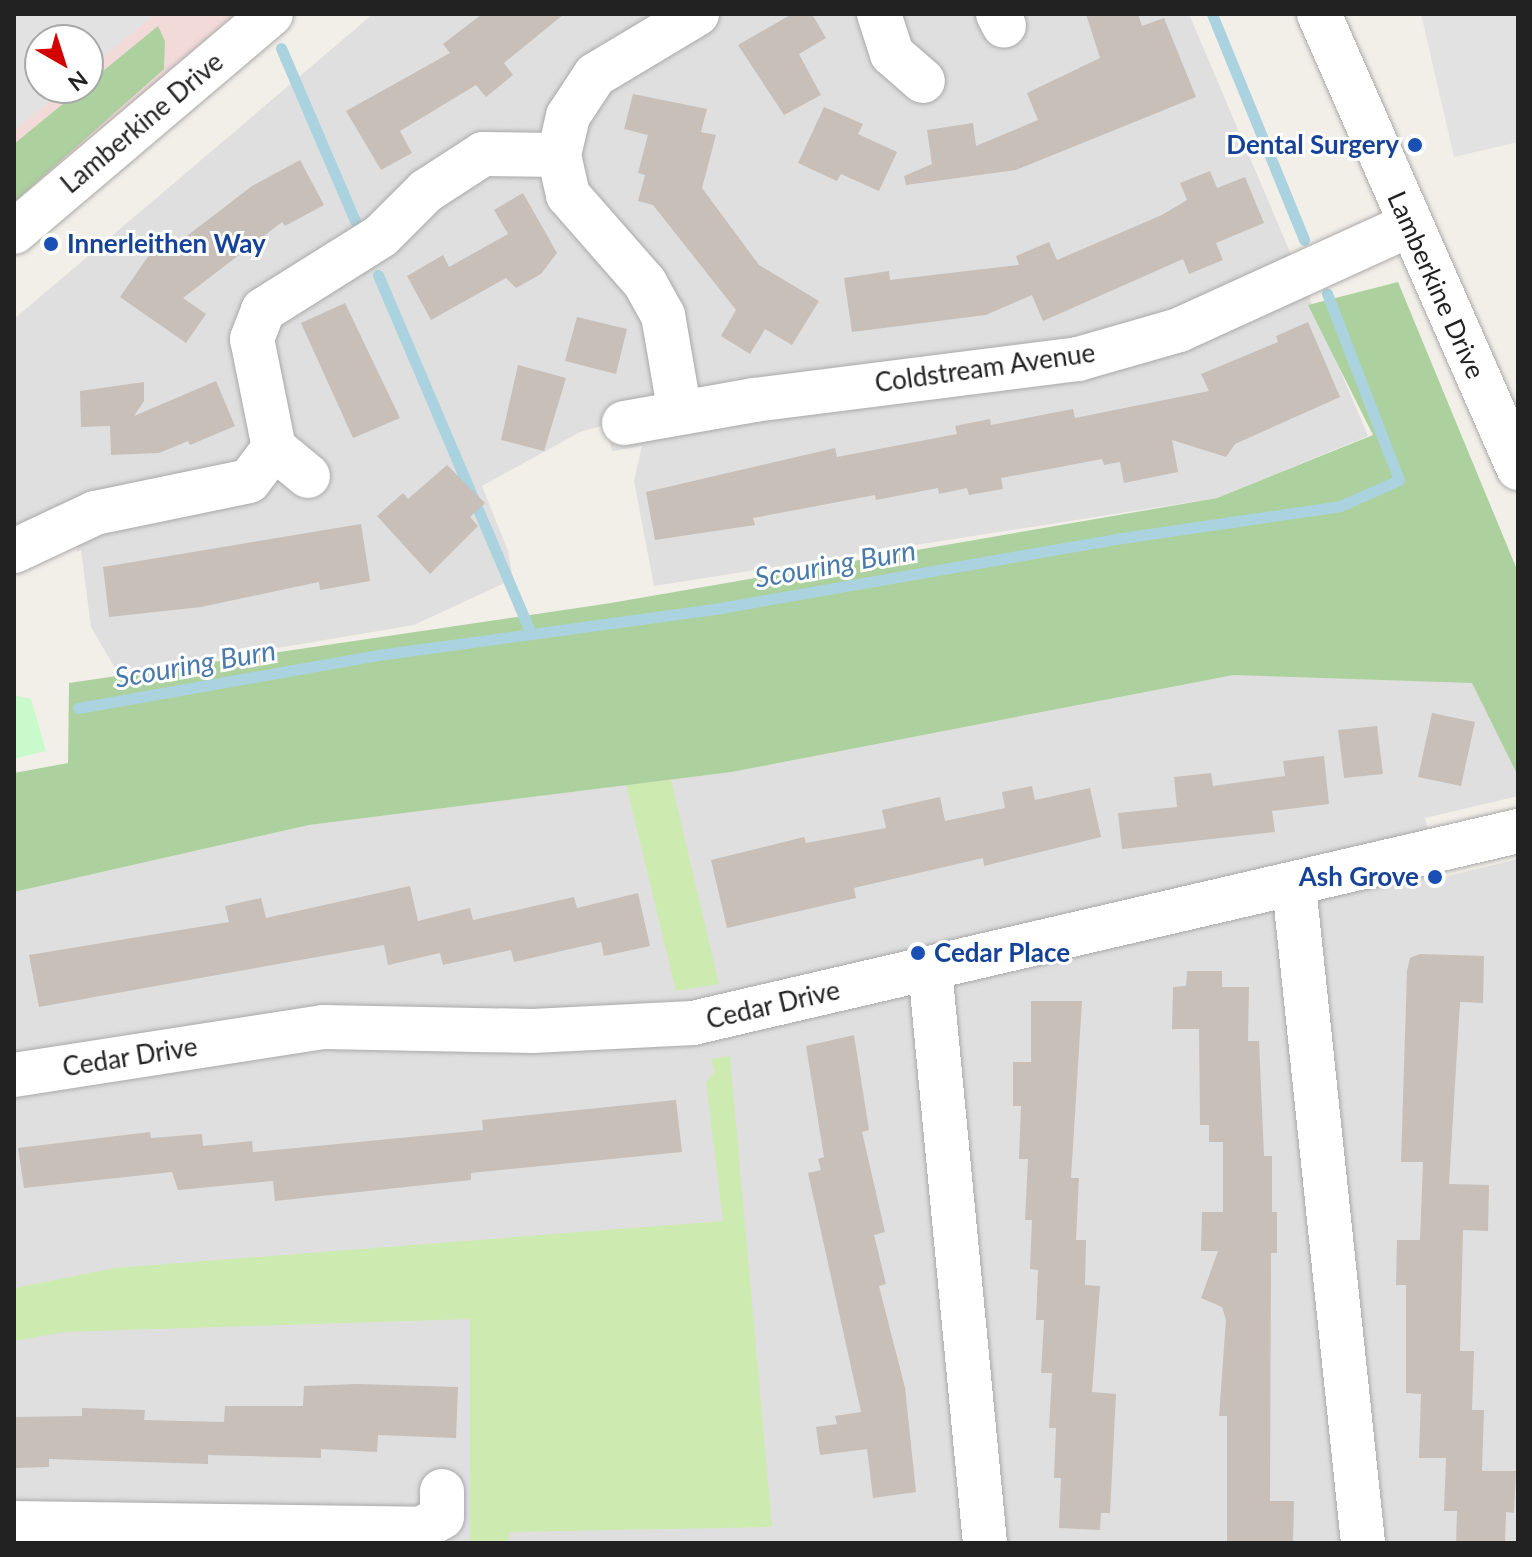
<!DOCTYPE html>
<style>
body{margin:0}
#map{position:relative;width:1532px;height:1557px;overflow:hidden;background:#f2efe9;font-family:Lato,sans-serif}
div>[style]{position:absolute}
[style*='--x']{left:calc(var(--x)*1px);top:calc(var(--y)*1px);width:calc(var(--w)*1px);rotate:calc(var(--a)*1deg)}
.residential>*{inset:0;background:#e0dfdf}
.commercial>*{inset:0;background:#f2dad9}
.grass>*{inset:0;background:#cdebb0}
.forest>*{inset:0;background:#add19e}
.park>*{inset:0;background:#c8facc}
.parking>*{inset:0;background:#e2e2e2}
.stream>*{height:11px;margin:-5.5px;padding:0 5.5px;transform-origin:5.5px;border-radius:5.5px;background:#aad3df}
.building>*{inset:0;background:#c7bfb8}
.roads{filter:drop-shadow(0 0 2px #a9a9a9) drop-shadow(0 0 2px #a9a9a9)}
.minor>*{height:44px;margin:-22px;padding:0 22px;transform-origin:22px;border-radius:22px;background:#fff}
.dots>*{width:22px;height:22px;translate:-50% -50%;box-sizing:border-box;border:4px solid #fff;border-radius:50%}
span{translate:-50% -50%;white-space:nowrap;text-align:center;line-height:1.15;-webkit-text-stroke:6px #fff;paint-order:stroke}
.street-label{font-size:26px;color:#222}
.transit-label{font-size:26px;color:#164399;font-weight:700}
.right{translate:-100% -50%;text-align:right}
.left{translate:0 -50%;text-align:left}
.water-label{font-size:28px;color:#4a7aab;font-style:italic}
.frame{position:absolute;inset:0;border:16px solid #222;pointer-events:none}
.north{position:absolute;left:24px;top:24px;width:80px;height:80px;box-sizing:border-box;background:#fff;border:2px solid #a7a7a7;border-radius:50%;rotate:141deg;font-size:22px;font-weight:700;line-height:32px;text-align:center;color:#222}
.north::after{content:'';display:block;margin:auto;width:28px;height:36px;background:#d40000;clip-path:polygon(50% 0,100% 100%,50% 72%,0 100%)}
</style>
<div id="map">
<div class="residential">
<i style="clip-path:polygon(373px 14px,1189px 14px,1368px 436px,1217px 498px,654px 586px,634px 481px,642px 446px,612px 451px,605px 425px,580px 432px,482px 486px,508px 551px,513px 579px,414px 625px,119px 675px,91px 627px,81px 550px,77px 552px,75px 498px,14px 527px,14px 319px)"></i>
<i style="clip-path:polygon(1477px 671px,1518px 772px,1518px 796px,1425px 818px,1440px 878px,1518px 859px,1518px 1543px,14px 1543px,14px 892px,309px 825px,732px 772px,1234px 675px)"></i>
</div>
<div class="commercial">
<i style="clip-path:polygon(evenodd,14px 14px,236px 14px,14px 205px,14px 14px,40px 40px,88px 40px,88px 88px,40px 88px,40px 40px)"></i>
</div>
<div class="grass">
<i style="clip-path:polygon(671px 780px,719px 984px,676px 991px,626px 785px)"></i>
<i style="clip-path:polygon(730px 1056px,772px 1527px,509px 1532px,508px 1543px,470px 1543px,470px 1319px,65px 1332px,14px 1341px,14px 1288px,115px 1268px,723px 1221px,706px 1082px,715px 1072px,711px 1059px)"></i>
</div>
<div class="forest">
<i style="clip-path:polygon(158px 26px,165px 41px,164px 69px,14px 202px,14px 144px)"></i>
<i style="clip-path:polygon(1398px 282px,1518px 572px,1518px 776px,1472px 683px,1234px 675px,732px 772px,309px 825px,14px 892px,14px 773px,68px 763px,69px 683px,611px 603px,1217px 498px,1373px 435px,1308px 305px)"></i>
</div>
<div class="park">
<i style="clip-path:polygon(14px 695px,31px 699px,46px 751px,14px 759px)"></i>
</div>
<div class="parking">
<i style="clip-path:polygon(14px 14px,155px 14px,88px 70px,88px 40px,40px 40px,40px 88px,66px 88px,14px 131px)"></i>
<i style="clip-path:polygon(1421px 14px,1518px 14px,1518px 142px,1454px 157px)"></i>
</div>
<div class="stream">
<i style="--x:1212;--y:14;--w:244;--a:67.8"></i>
<i style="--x:281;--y:48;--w:188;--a:66.8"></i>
<i style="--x:378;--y:275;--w:390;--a:66.9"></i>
<i style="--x:78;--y:708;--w:305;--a:-10"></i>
<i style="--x:378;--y:655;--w:345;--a:-7.8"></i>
<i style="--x:720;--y:608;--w:401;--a:-9.9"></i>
<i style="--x:1115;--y:539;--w:227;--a:-8.3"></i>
<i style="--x:1340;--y:506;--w:64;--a:-23.8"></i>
<i style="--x:1399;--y:480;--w:200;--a:-111.1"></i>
</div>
<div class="building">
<i style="clip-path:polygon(482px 14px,564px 14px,504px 63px,513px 75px,486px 97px,476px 85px,400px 131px,412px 153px,381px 170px,346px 111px,450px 53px,443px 44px)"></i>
<i style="clip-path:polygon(792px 14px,812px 14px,826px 38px,799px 54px,821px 95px,784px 115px,738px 45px)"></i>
<i style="clip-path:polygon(1086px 14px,1138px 14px,1142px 26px,1164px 18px,1196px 97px,1016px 170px,906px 185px,904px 176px,932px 164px,927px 130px,973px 123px,976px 146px,1038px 120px,1027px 93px,1100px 58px)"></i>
<i style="clip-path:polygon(633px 94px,707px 109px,701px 132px,716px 135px,702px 188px,759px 265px,819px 301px,792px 345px,765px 329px,750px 354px,721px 336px,736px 310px,653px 205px,638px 201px,645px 175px,638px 173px,648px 135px,624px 129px)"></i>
<i style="clip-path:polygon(824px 107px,863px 124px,858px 134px,897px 152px,879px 191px,841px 174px,837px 181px,798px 163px)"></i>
<i style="clip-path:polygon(300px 160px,324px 205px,285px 226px,282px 222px,183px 298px,206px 314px,186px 343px,120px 297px,156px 245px,166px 252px,252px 186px)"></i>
<i style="clip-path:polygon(1210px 171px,1217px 188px,1245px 177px,1264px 223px,1216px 243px,1223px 260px,1189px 274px,1183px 259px,1043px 321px,1032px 295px,986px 315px,852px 332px,844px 278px,889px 271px,890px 280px,1019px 265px,1016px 256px,1049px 242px,1057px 260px,1162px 215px,1187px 200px,1180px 183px)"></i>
<i style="clip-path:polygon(523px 193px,557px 253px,541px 274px,516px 288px,506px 278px,431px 320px,407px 276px,443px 255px,449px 267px,508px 234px,494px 210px)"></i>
<i style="clip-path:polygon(345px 303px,400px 418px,353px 438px,301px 323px)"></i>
<i style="clip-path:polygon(577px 317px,627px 329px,616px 374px,565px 361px)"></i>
<i style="clip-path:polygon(1308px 322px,1340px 397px,1235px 444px,1226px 457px,1172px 440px,1178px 472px,1124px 483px,1120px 462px,1104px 465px,1102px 459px,1001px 478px,1003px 489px,969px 495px,967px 488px,939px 494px,938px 488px,876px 500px,875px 495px,753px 518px,755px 525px,655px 540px,646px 492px,835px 448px,837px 457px,957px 434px,955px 426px,990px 419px,991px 425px,1073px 409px,1075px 418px,1209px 391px,1201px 374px,1278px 342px,1276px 336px)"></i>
<i style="clip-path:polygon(518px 365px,566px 378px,544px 451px,501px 440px)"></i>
<i style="clip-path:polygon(216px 381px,235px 426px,190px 445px,188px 441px,159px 453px,111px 455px,110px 426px,81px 427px,80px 391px,144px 382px,144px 401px,134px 416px)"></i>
<i style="clip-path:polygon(447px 465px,485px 503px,470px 517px,478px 526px,430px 574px,377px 516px,403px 493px,408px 499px)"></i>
<i style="clip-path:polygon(361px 524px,370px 581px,320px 590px,319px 582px,201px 607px,109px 617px,103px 567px)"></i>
<i style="clip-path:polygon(1432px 713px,1475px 722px,1461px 786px,1418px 777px)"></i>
<i style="clip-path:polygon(1377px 726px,1383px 774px,1344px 778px,1338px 730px)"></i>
<i style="clip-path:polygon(1324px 756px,1329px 804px,1272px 811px,1275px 832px,1122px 849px,1118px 813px,1177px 807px,1174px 777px,1211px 773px,1213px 786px,1285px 776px,1283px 761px)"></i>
<i style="clip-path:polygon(1032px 786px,1035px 800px,1090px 788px,1101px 837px,984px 866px,983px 858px,854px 888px,856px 898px,727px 928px,711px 860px,804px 837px,806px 843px,886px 828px,882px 810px,940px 797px,945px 821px,1005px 808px,1002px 792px)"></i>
<i style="clip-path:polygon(410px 886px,418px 921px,470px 908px,473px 920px,574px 897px,577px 908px,638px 893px,650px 946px,604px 956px,601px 942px,514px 962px,511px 950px,443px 965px,440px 953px,388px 965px,384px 945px,39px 1007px,29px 955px,229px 922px,225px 906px,261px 898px,266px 918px)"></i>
<i style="clip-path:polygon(1420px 954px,1484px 956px,1483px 1003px,1460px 1002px,1449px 1184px,1489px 1185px,1488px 1231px,1463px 1230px,1460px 1351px,1474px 1351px,1472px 1410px,1484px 1410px,1482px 1471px,1516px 1471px,1514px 1513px,1506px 1512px,1505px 1543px,1456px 1543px,1457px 1511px,1444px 1511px,1446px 1458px,1419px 1458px,1421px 1394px,1406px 1393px,1406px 1285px,1396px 1285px,1397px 1240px,1420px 1240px,1423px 1162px,1401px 1162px,1407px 971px,1410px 958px)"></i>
<i style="clip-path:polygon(1187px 971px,1222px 971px,1222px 987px,1249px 987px,1248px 1041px,1259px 1041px,1264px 1156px,1272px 1156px,1272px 1212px,1277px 1212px,1277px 1253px,1271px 1253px,1270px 1501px,1294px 1501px,1293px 1543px,1227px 1543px,1227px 1416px,1219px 1416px,1226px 1320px,1222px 1307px,1201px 1298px,1218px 1251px,1201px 1251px,1202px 1212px,1223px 1212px,1223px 1142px,1209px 1142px,1209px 1125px,1200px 1125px,1199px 1029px,1172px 1029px,1173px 987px,1186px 986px)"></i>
<i style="clip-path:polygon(1031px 1001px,1082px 1001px,1071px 1178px,1079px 1178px,1076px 1240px,1086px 1240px,1085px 1285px,1100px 1286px,1092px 1392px,1116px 1394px,1110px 1513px,1101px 1513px,1100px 1530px,1059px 1528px,1061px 1478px,1054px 1478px,1056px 1428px,1049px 1428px,1052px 1373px,1041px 1373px,1044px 1320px,1036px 1320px,1038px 1270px,1030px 1269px,1032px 1220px,1025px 1220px,1028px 1159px,1019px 1159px,1021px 1106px,1013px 1106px,1013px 1062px,1031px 1062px)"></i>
<i style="clip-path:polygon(854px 1035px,869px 1130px,862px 1132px,885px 1232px,874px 1235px,886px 1284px,879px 1286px,905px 1388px,916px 1492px,873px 1498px,867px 1449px,820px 1455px,816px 1427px,837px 1424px,835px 1416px,861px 1412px,808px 1173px,821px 1170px,818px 1159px,824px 1157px,806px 1046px)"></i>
<i style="clip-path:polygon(676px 1100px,682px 1152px,471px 1173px,471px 1180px,275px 1201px,273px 1181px,178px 1190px,172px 1172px,24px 1188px,18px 1148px,150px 1132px,151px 1138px,202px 1134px,203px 1146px,252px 1141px,253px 1152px,483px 1130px,482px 1120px)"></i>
<i style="clip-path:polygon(357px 1384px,458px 1387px,456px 1438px,378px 1435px,377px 1452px,321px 1449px,321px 1458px,208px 1455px,208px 1464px,49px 1459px,49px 1467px,14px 1468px,14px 1417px,82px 1416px,82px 1408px,145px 1410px,144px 1420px,224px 1422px,225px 1406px,303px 1406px,304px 1386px)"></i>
</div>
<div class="roads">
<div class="minor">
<i style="--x:879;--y:14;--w:42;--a:72"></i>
<i style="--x:892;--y:54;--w:41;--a:41.1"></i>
<i style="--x:998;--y:14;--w:13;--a:63"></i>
<i style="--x:1319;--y:14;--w:496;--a:66.3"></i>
<i style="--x:559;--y:155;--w:40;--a:-77"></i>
<i style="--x:568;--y:116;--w:49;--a:-56.6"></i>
<i style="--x:595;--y:75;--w:119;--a:-30.9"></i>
<i style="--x:14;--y:232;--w:337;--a:-40.3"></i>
<i style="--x:624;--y:423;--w:132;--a:-10"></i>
<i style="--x:754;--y:400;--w:327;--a:-7.2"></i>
<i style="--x:1078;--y:359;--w:105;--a:-16"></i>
<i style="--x:1179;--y:330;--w:253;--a:-24.5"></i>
<i style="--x:274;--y:448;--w:44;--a:39.5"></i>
<i style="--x:14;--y:551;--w:89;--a:-25.1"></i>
<i style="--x:95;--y:513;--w:157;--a:-11.7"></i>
<i style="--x:249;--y:481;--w:41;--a:-52.9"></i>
<i style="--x:274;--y:448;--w:111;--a:-101.4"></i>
<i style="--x:252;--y:339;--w:31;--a:-69"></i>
<i style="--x:263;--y:310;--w:139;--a:-32.1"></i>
<i style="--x:381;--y:236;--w:64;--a:-45"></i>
<i style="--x:426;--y:191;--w:68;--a:-33"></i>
<i style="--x:483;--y:154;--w:76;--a:0.8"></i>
<i style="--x:559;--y:155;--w:41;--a:77.3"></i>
<i style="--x:568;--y:195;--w:117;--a:48.8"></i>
<i style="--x:645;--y:283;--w:37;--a:61"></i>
<i style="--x:663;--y:315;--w:99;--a:80.2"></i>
<i style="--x:1294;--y:886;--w:661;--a:84"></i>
<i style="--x:930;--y:969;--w:577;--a:84.53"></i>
<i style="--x:14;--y:1075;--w:313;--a:-8.8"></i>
<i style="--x:323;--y:1027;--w:210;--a:1.1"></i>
<i style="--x:533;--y:1031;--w:160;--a:-2.9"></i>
<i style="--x:693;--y:1023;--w:847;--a:-13.1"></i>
<i style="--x:14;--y:1523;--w:407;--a:0.8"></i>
<i style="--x:421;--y:1529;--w:24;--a:-30"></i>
<i style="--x:442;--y:1517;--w:26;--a:-90"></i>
</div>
</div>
<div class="dots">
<i style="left:1415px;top:145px;background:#1a4fb4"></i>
<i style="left:51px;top:244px;background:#1a4fb4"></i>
<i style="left:1435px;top:877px;background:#1a4fb4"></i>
<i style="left:918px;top:953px;background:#1a4fb4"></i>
</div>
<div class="street-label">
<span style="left:142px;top:123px;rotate:-40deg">Lamberkine Drive</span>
<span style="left:1436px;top:285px;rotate:66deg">Lamberkine Drive</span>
<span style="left:985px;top:368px;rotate:-8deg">Coldstream Avenue</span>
<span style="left:773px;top:1005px;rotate:-13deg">Cedar Drive</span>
<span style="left:130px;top:1057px;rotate:-9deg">Cedar Drive</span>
</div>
<div class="transit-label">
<span class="right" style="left:1399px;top:145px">Dental Surgery</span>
<span class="left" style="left:67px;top:244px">Innerleithen Way</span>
<span class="right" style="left:1419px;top:877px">Ash Grove</span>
<span class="left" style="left:934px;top:953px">Cedar Place</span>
</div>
<div class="water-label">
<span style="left:835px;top:563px;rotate:-10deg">Scouring Burn</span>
<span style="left:195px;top:663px;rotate:-10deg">Scouring Burn</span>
</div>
<div class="frame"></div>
<div class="north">N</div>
</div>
